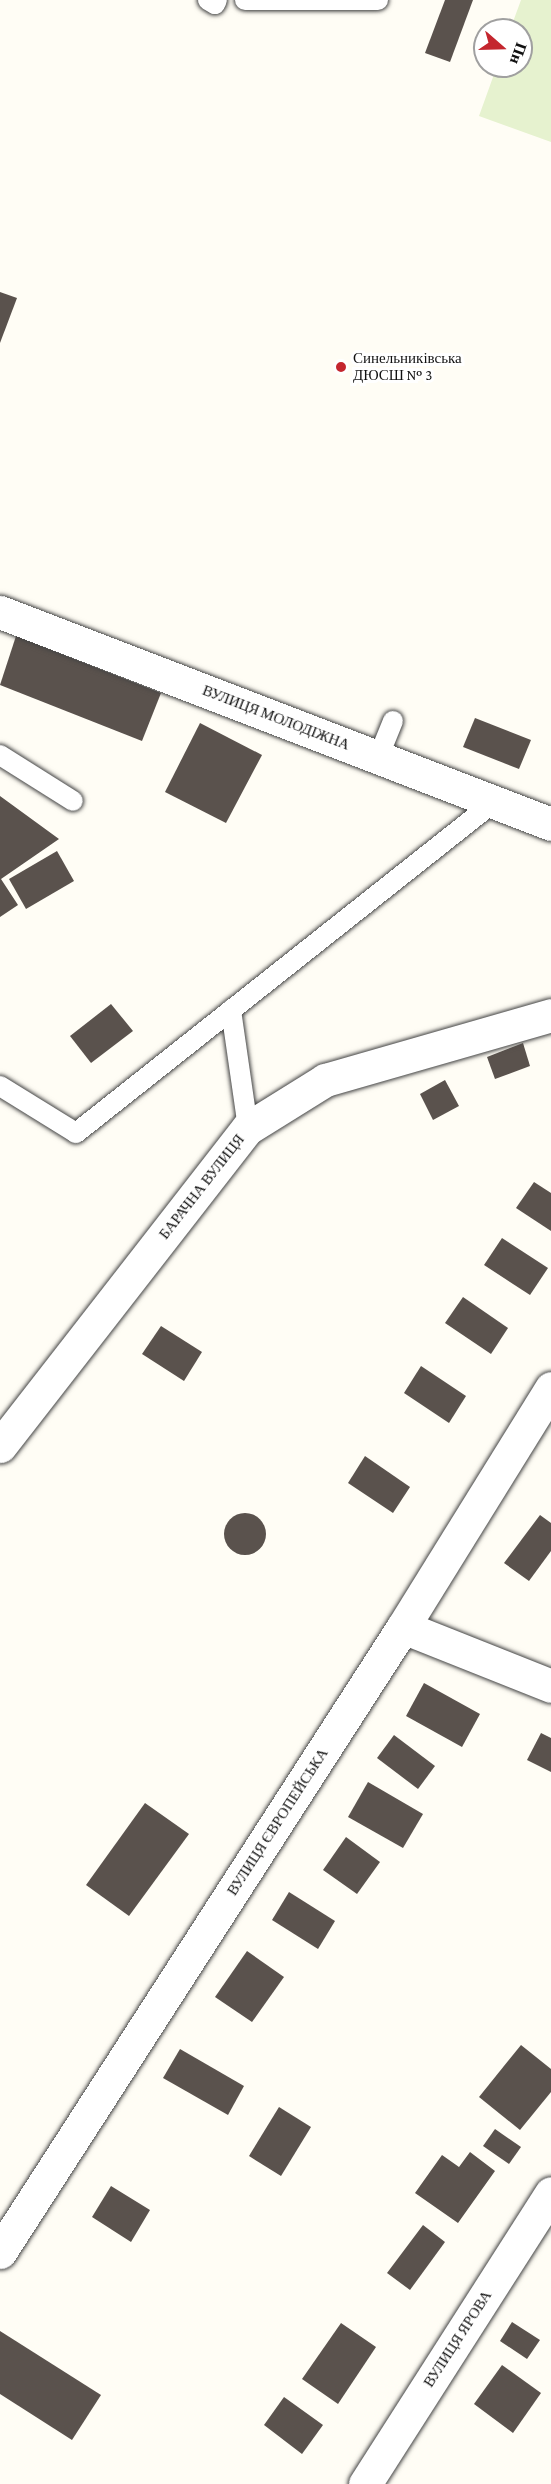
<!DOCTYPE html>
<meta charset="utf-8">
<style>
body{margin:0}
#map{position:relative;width:551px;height:2484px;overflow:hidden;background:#fffdf5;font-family:"Crimson Pro",serif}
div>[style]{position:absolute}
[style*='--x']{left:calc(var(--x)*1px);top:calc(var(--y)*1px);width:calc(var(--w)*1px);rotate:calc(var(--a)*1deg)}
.pitch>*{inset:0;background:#e6f2cf}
.building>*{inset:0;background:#5a524d}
.round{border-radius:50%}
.roads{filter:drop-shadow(0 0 2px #444) drop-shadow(0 0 2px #444)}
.service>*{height:20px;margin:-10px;padding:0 10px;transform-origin:10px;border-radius:10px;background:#fff}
.minor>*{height:33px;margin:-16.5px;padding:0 16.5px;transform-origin:16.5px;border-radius:16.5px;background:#fff}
.dots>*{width:16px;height:16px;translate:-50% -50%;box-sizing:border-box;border:3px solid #fff;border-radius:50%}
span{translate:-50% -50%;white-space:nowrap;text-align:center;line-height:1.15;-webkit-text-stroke:6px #fff;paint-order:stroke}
.poi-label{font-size:15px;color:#111}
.left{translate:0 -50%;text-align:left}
.street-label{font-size:15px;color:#111}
.north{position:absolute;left:473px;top:18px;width:60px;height:60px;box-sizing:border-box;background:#fff;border:2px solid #a0a0a0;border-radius:50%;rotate:110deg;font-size:16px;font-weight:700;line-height:24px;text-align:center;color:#111}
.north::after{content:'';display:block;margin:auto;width:21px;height:27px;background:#c4262e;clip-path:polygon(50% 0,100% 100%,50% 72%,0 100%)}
</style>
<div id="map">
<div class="pitch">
<i style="clip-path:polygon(521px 0,551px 0,551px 142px,479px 116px,497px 66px,521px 66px,521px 30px,510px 30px)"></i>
</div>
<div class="building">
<i style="clip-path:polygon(445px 0,473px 0,450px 62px,425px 53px)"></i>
<i style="clip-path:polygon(0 292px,17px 298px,0 343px)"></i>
<i style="clip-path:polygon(16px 636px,161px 693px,142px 741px,0 685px)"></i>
<i style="clip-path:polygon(475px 718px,531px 740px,519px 769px,463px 747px)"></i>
<i style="clip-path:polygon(200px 723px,262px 755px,226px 823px,165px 792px)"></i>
<i style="clip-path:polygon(0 796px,59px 839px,1px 879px,18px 905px,0 917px)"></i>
<i style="clip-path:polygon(57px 851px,74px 881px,26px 909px,9px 879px)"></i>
<i style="clip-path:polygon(111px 1004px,133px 1031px,91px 1063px,70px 1036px)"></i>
<i style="clip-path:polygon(523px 1043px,530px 1066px,495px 1079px,487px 1057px)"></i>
<i style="clip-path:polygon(445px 1080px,459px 1106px,433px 1120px,420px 1094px)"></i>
<i style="clip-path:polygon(534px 1182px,551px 1193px,551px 1231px,516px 1208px)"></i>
<i style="clip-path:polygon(502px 1238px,548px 1268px,530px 1295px,484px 1265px)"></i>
<i style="clip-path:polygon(463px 1297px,508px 1328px,491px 1354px,445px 1323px)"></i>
<i style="clip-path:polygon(161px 1326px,202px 1352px,184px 1381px,142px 1354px)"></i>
<i style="clip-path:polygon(421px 1366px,466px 1396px,449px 1423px,404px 1393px)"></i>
<i style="clip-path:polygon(365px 1456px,410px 1487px,393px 1513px,348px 1483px)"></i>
<i class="round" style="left:224px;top:1513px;width:42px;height:42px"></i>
<i style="clip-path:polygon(540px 1515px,551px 1523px,551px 1551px,529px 1581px,504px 1563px)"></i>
<i style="clip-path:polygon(424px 1683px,480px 1714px,462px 1747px,406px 1716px)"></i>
<i style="clip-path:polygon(541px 1733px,551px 1738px,551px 1772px,527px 1760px)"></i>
<i style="clip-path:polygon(394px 1735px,435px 1766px,418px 1789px,377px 1758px)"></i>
<i style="clip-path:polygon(368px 1782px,423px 1814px,403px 1848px,348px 1817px)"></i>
<i style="clip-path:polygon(145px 1803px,189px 1834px,129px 1916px,86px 1885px)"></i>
<i style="clip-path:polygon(346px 1837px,380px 1862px,357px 1894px,323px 1870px)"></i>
<i style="clip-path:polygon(289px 1892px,335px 1921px,318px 1949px,272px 1920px)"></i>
<i style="clip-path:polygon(247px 1951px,284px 1977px,252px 2022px,215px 1997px)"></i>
<i style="clip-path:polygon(521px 2045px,551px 2069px,551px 2092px,520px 2130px,479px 2097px)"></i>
<i style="clip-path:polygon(180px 2049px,244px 2086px,228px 2115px,163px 2078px)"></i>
<i style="clip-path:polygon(279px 2107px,311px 2127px,281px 2176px,249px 2156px)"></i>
<i style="clip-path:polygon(495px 2129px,521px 2147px,509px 2164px,483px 2146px)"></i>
<i style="clip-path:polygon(470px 2152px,495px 2171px,458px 2223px,415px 2193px,442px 2155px,459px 2167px)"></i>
<i style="clip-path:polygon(111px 2186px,150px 2210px,131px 2242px,92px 2217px)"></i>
<i style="clip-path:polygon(423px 2225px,445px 2242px,410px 2290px,387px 2273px)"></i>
<i style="clip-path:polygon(512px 2322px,540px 2340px,527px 2359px,500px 2341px)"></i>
<i style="clip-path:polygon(341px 2323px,376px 2347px,338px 2404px,302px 2379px)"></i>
<i style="clip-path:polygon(0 2331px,101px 2395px,72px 2440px,0 2394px)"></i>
<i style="clip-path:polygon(502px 2365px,541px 2393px,513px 2433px,474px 2404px)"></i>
<i style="clip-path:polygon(284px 2397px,323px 2425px,302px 2454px,264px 2425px)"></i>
</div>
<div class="roads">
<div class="service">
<i style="--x:208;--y:0;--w:8;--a:30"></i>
<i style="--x:215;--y:4;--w:4;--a:-63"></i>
<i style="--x:245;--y:0;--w:133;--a:0"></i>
<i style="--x:0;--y:755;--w:86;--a:32.2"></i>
<i style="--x:378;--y:758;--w:40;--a:-68"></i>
<i style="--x:231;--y:1010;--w:119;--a:81.8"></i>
<i style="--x:0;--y:1086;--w:89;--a:31.7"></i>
<i style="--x:76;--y:1133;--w:533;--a:-38.37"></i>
</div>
<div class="minor">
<i style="--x:0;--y:612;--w:590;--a:21.04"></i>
<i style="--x:0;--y:1446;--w:403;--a:-52.1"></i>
<i style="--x:248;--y:1128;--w:91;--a:-31.9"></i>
<i style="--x:325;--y:1080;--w:235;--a:-16"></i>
<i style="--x:403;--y:1627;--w:159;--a:21.7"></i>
<i style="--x:0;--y:2252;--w:744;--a:-57.19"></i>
<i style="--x:403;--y:1627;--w:281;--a:-58.2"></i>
<i style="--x:365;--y:2484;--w:345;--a:-57.4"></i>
</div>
</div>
<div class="dots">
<i style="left:341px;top:367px;background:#c4262e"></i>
</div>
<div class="poi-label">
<span class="left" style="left:353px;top:367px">Синельниківська<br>ДЮСШ № 3</span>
</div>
<div class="street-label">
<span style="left:276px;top:718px;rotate:21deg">ВУЛИЦЯ МОЛОДІЖНА</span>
<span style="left:202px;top:1187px;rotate:-52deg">БАРАЧНА ВУЛИЦЯ</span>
<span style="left:278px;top:1822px;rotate:-57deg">ВУЛИЦЯ ЄВРОПЕЙСЬКА</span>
<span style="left:458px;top:2339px;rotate:-57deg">ВУЛИЦЯ ЯРОВА</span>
</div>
<div class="north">Пн</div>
</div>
